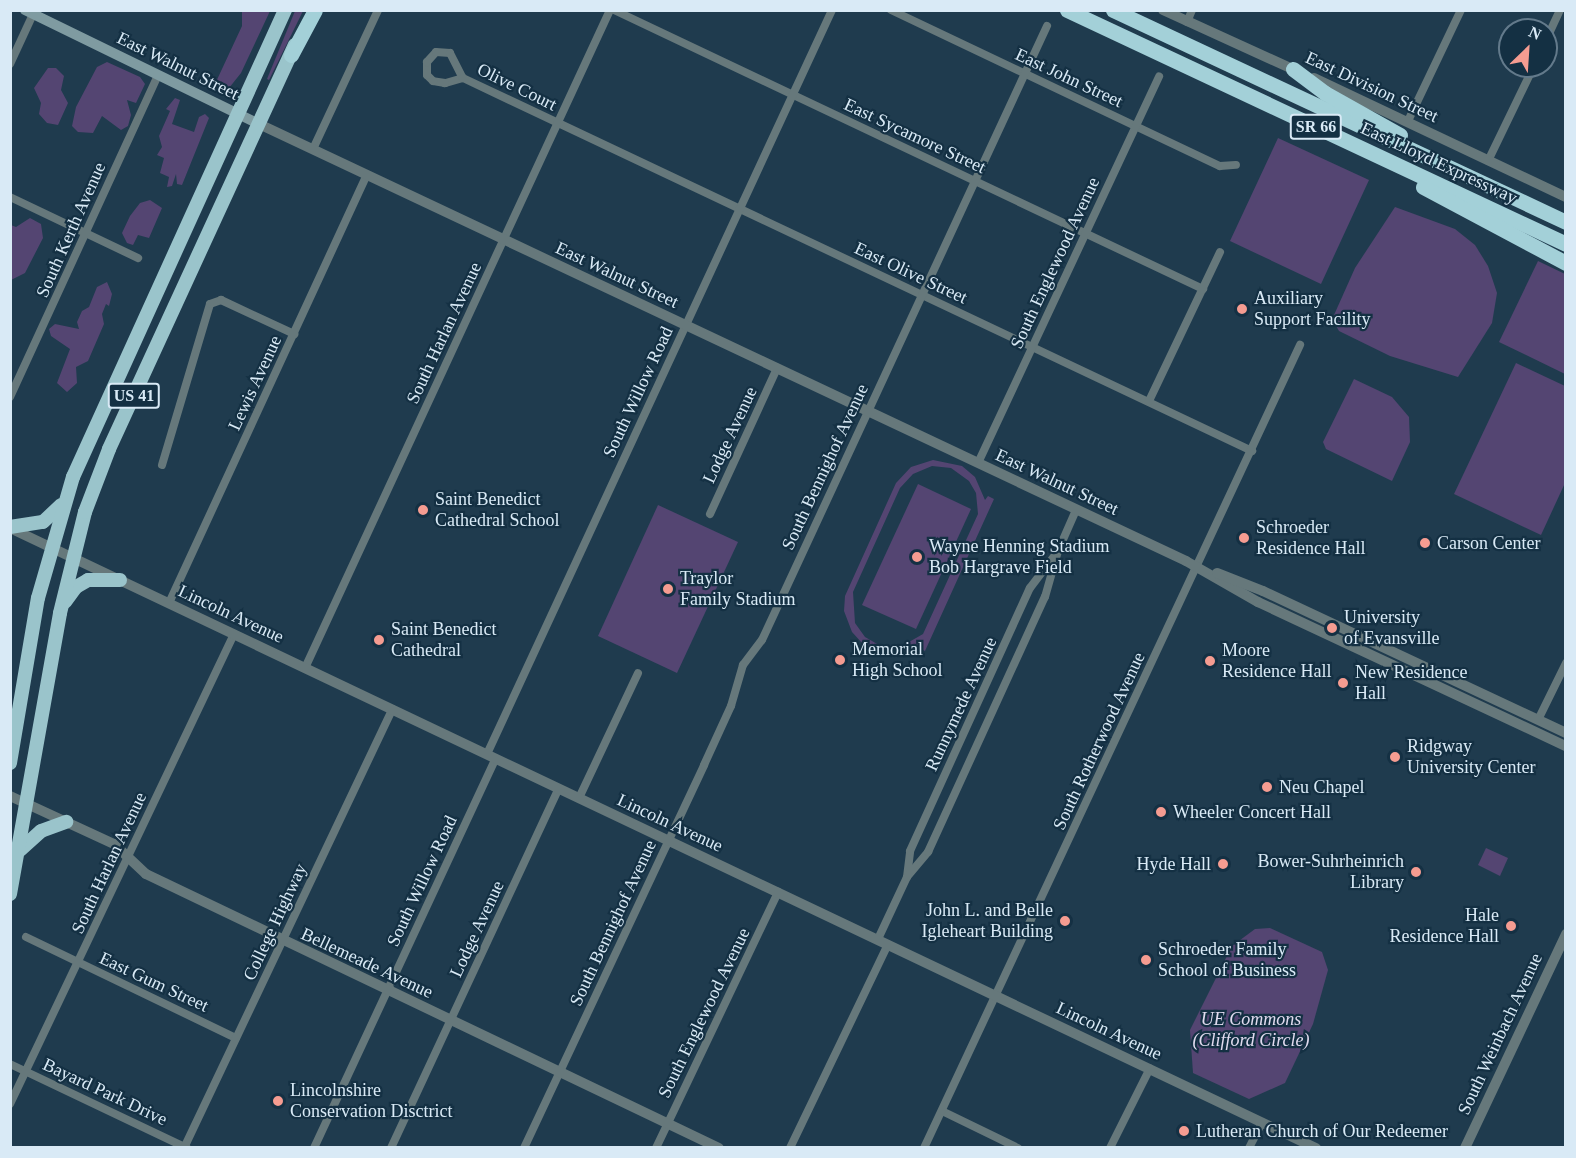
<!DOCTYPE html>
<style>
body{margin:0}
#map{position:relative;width:1576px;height:1158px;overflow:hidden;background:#1f3b4e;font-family:"Times New Roman",serif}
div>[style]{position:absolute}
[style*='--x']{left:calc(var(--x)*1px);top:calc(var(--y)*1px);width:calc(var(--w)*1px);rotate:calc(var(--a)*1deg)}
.green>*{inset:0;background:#544572}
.minor>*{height:8px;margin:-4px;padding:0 4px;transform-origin:4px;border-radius:4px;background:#66787b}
.tertiary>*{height:10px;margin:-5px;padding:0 5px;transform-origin:5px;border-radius:5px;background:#66787b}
.secondary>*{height:10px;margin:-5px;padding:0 5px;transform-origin:5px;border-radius:5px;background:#7f9ba1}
.trunk>*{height:14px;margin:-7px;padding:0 7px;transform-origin:7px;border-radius:7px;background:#9ac4cb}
.motorway>*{height:15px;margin:-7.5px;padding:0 7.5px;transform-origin:7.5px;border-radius:7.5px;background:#a3d0d8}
.dots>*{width:16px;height:16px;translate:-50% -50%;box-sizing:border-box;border:3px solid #143043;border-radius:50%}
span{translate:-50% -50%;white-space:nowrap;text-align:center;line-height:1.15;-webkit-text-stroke:4.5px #143043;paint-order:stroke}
.shield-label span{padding:2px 4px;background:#143043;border:2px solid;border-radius:4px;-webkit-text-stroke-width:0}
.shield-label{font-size:16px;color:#d9eaf6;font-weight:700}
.street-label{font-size:18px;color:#d9eaf6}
.poi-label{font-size:18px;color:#d9eaf6}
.left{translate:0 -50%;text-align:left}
.right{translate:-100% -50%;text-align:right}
.park-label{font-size:18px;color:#e1dbef;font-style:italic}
.frame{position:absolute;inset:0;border:12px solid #d9eaf6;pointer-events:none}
.north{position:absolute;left:1498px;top:18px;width:60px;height:60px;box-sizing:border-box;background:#143043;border:2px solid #637a8b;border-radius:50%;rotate:25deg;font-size:16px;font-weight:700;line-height:24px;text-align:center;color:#d9eaf6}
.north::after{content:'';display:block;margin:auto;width:21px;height:27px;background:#f59c91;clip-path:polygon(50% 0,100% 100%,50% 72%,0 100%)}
</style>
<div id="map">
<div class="green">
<i style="clip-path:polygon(242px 11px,270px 11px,241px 73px,229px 88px,226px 84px,219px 86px,215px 84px,242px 26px)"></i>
<i style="clip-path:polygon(295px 11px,303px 11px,269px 80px,267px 79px)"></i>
<i style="clip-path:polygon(107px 62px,140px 77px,145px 84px,136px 103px,127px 100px,131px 115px,128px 126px,121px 130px,102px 116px,93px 133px,78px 132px,72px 126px,76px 107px,97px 67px)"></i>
<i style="clip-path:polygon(48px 68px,56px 68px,64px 76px,61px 90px,68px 103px,58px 125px,47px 123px,39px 114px,41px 103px,34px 88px)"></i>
<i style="clip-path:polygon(175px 98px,180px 100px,172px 124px,194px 132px,199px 117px,205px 114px,209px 118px,182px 185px,177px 184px,176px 174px,172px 186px,167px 187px,169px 177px,160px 173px,164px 158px,157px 155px,162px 147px,159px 136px,170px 111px,166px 109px)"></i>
<i style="clip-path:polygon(1278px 138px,1369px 180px,1321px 284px,1230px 241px)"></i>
<i style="clip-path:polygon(150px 200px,162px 208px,149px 238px,138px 235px,133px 245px,127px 243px,122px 233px,130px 216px,140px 203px)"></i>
<i style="clip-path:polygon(1395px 207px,1455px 229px,1475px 245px,1488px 266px,1497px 293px,1492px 323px,1458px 377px,1390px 356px,1339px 331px,1334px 322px,1334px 315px,1355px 268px)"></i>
<i style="clip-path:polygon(30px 218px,41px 224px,43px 238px,25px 273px,11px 280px,11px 225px,16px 227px)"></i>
<i style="clip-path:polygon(1538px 261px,1565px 274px,1565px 374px,1499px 342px)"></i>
<i style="clip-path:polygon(107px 282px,112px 294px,109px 306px,106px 304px,102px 314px,104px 324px,88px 361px,76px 367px,77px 383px,67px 392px,57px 383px,70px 349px,51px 336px,49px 329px,55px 324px,79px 329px,77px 322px,82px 311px,89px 307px,97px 287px)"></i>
<i style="clip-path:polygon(1516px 363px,1565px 386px,1565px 483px,1541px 535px,1454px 494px)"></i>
<i style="clip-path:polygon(1354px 379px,1392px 397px,1409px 417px,1410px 442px,1392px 481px,1326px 449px,1323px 442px)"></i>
<i style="clip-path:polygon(evenodd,933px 460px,962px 466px,975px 477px,985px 500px,988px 496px,994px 499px,925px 651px,917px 647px,899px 653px,882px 653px,862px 643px,852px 632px,844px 611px,845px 596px,896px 483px,911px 467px,933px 460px,932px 466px,951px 468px,969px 481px,976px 493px,978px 514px,923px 634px,902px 646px,879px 645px,865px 637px,855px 623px,853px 592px,900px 488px,913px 474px,932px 466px)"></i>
<i style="clip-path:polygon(918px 484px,971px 509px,916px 629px,862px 605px)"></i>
<i style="clip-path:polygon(658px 505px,738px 542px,677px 673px,598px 636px)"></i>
<i style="clip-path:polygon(1486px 848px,1508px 858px,1500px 876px,1478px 865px)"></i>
<i style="clip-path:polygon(1270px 928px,1322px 952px,1328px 970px,1313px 1024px,1285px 1083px,1249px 1099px,1193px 1073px,1190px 1030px,1232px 946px,1255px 929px)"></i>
</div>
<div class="minor">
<i style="--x:614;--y:10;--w:652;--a:25.35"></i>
<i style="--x:891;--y:10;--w:364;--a:25.4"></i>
<i style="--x:1220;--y:166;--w:16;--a:-4"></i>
<i style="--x:1187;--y:22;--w:13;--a:-67"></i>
<i style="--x:1546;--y:40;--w:33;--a:-65"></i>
<i style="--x:10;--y:64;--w:57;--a:-65.2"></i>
<i style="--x:463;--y:78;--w:19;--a:164"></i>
<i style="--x:445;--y:83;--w:12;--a:-171"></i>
<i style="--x:433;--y:81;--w:8;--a:-135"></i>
<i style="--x:427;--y:75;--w:13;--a:-90"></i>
<i style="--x:427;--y:62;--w:13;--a:-48"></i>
<i style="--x:436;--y:52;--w:14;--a:4"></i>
<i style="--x:450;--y:53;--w:28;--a:63"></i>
<i style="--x:463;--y:78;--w:873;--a:25.3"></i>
<i style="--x:1408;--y:121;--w:123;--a:-64.5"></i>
<i style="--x:313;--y:149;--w:153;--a:-64.9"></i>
<i style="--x:1488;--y:161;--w:106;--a:-64.2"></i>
<i style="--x:10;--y:197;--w:142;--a:25.5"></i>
<i style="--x:10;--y:397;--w:354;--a:-65.3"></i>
<i style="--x:1149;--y:401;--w:165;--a:-64.5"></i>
<i style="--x:978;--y:463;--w:427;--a:-64.9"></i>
<i style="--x:162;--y:465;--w:168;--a:-73.4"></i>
<i style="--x:210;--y:304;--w:12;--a:-20"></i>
<i style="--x:221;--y:300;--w:81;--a:25"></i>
<i style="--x:710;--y:514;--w:161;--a:-65.3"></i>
<i style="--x:169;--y:603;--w:472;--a:-65.2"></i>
<i style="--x:305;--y:668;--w:725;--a:-65.13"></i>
<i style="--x:1538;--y:720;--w:64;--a:-63.8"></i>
<i style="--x:487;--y:754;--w:820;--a:-65.12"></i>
<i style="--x:579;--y:798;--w:138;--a:-64.7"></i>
<i style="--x:907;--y:877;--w:26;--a:-83"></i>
<i style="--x:910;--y:851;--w:289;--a:-65.5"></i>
<i style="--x:1030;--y:588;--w:41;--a:-52.9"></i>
<i style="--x:26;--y:937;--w:233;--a:25.7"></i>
<i style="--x:878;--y:939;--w:68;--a:-64.9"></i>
<i style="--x:907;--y:877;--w:33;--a:-50"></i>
<i style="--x:928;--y:852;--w:281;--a:-65.4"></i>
<i style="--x:1045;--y:597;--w:48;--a:-74.2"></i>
<i style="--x:1058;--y:551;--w:45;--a:-66.3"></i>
<i style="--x:10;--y:1064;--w:196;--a:25.4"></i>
<i style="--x:10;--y:1104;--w:521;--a:-64.52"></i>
<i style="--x:942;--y:1111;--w:85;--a:26"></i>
<i style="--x:184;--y:1148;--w:486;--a:-64.6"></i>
<i style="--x:314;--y:1148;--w:430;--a:-65"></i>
<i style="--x:391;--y:1148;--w:397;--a:-65"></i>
<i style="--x:524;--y:1148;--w:423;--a:-64.8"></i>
<i style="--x:704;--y:765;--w:65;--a:-65.4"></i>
<i style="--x:731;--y:706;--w:43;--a:-73.7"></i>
<i style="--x:743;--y:665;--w:31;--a:-53"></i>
<i style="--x:762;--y:640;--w:677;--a:-65.1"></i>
<i style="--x:656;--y:1148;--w:284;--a:-64.5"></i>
<i style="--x:790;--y:1148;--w:226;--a:-64.3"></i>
<i style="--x:924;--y:1148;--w:887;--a:-64.91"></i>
<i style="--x:1110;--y:1148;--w:89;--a:-63.4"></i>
<i style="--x:1249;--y:1148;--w:29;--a:-63"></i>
</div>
<div class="tertiary">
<i style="--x:1163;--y:10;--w:149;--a:24.5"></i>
<i style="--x:1314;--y:78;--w:279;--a:25.3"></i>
<i style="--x:259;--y:124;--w:1025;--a:25.24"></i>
<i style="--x:1186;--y:561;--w:83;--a:29.7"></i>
<i style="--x:1258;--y:602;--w:340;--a:25.1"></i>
<i style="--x:10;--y:528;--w:1446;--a:25.4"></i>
<i style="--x:1217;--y:573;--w:49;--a:21.4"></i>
<i style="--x:1263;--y:591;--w:335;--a:25.1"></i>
<i style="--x:10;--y:796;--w:115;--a:24.8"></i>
<i style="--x:114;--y:844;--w:44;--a:43.2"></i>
<i style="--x:146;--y:874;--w:635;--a:25.56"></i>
<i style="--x:1465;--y:1148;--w:237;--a:-64.7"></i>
</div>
<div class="secondary">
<i style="--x:25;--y:10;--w:260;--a:26"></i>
</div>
<div class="trunk">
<i style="--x:10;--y:527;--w:33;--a:-9"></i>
<i style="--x:43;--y:522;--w:25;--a:-43"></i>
<i style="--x:65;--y:602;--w:19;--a:-54"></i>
<i style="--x:76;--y:587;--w:14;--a:-30"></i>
<i style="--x:88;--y:580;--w:32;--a:0"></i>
<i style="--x:10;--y:763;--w:167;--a:-80.4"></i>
<i style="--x:38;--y:598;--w:126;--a:-73.9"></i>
<i style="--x:73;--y:477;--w:513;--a:-65.58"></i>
<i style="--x:20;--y:850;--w:28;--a:-42"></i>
<i style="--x:41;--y:831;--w:27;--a:-20"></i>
<i style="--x:10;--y:894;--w:285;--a:-79.9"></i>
<i style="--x:60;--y:613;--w:104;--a:-76.1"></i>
<i style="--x:85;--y:512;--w:67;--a:-69.1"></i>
<i style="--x:109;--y:449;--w:445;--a:-65.3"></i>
</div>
<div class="motorway">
<i style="--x:1067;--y:10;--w:551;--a:25.12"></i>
<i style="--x:1113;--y:10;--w:500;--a:25.08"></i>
<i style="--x:291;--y:55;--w:51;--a:-61.9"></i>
<i style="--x:1293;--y:69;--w:40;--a:37"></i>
<i style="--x:1325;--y:93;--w:86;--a:29.2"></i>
<i style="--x:1423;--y:187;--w:162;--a:28"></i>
</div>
<div class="dots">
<i style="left:1242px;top:309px;background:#f59c91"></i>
<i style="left:423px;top:510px;background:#f59c91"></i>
<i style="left:1244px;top:538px;background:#f59c91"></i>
<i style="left:1425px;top:543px;background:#f59c91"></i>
<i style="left:917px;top:557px;background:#f59c91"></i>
<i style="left:668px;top:589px;background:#f59c91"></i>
<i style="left:1332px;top:628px;background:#f59c91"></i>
<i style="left:379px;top:640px;background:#f59c91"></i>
<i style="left:840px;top:660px;background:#f59c91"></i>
<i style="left:1210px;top:661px;background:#f59c91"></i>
<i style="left:1343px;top:683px;background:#f59c91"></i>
<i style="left:1395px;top:757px;background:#f59c91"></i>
<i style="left:1267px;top:787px;background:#f59c91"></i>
<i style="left:1161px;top:812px;background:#f59c91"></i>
<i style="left:1223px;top:864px;background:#f59c91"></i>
<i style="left:1416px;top:872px;background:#f59c91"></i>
<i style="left:1065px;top:921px;background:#f59c91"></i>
<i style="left:1511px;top:926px;background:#f59c91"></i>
<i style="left:1146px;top:960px;background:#f59c91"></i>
<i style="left:278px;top:1101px;background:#f59c91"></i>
<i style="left:1184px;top:1131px;background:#f59c91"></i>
</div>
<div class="shield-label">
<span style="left:1316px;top:127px">SR 66</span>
<span style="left:134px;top:396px">US 41</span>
</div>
<div class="street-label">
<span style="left:178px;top:66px;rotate:26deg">East Walnut Street</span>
<span style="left:1069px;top:78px;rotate:25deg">East John Street</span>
<span style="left:517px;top:87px;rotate:26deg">Olive Court</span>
<span style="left:1372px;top:87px;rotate:25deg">East Division Street</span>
<span style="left:915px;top:136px;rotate:25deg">East Sycamore Street</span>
<span style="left:1439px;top:163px;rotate:25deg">East Lloyd Expressway</span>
<span style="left:71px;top:230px;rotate:-66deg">South Kerth Avenue</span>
<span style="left:1055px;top:263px;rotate:-65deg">South Englewood Avenue</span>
<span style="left:911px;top:273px;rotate:25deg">East Olive Street</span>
<span style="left:617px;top:275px;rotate:25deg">East Walnut Street</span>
<span style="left:444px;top:333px;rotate:-65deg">South Harlan Avenue</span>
<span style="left:255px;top:383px;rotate:-65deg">Lewis Avenue</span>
<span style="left:638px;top:392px;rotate:-65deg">South Willow Road</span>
<span style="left:730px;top:435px;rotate:-65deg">Lodge Avenue</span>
<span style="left:825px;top:467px;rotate:-65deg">South Bennighof Avenue</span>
<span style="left:1057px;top:482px;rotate:25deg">East Walnut Street</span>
<span style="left:231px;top:614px;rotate:25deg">Lincoln Avenue</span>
<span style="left:961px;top:704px;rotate:-65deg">Runnymede Avenue</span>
<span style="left:1099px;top:741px;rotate:-65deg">South Rotherwood Avenue</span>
<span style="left:670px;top:823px;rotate:25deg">Lincoln Avenue</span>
<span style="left:109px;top:863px;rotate:-65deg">South Harlan Avenue</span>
<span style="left:422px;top:881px;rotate:-65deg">South Willow Road</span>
<span style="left:275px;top:922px;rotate:-65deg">College Highway</span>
<span style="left:613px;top:923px;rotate:-65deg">South Bennighof Avenue</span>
<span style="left:477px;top:929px;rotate:-65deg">Lodge Avenue</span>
<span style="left:367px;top:963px;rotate:25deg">Bellemeade Avenue</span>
<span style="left:154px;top:982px;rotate:25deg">East Gum Street</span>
<span style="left:704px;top:1013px;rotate:-64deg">South Englewood Avenue</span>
<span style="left:1109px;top:1031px;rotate:25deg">Lincoln Avenue</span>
<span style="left:1500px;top:1034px;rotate:-65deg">South Weinbach Avenue</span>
<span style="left:105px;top:1092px;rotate:25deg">Bayard Park Drive</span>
</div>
<div class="poi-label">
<span class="left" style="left:1254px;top:309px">Auxiliary<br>Support Facility</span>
<span class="left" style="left:435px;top:510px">Saint Benedict<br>Cathedral School</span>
<span class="left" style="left:1256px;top:538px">Schroeder<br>Residence Hall</span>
<span class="left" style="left:1437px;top:543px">Carson Center</span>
<span class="left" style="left:929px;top:557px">Wayne Henning Stadium<br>Bob Hargrave Field</span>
<span class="left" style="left:680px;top:589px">Traylor<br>Family Stadium</span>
<span class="left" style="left:1344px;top:628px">University<br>of Evansville</span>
<span class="left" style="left:391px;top:640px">Saint Benedict<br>Cathedral</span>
<span class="left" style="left:852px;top:660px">Memorial<br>High School</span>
<span class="left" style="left:1222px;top:661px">Moore<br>Residence Hall</span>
<span class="left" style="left:1355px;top:683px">New Residence<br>Hall</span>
<span class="left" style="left:1407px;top:757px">Ridgway<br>University Center</span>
<span class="left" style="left:1279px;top:787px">Neu Chapel</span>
<span class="left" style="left:1173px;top:812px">Wheeler Concert Hall</span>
<span class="right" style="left:1404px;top:872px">Bower-Suhrheinrich<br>Library</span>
<span class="right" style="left:1211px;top:864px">Hyde Hall</span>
<span class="right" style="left:1053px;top:921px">John L. and Belle<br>Igleheart Building</span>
<span class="right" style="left:1499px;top:926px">Hale<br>Residence Hall</span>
<span class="left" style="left:1158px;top:960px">Schroeder Family<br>School of Business</span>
<span class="left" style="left:290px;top:1101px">Lincolnshire<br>Conservation Disctrict</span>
<span class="left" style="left:1196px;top:1131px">Lutheran Church of Our Redeemer</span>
</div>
<div class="park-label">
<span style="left:1251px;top:1030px">UE Commons<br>(Clifford Circle)</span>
</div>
<div class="frame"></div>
<div class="north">N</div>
</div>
